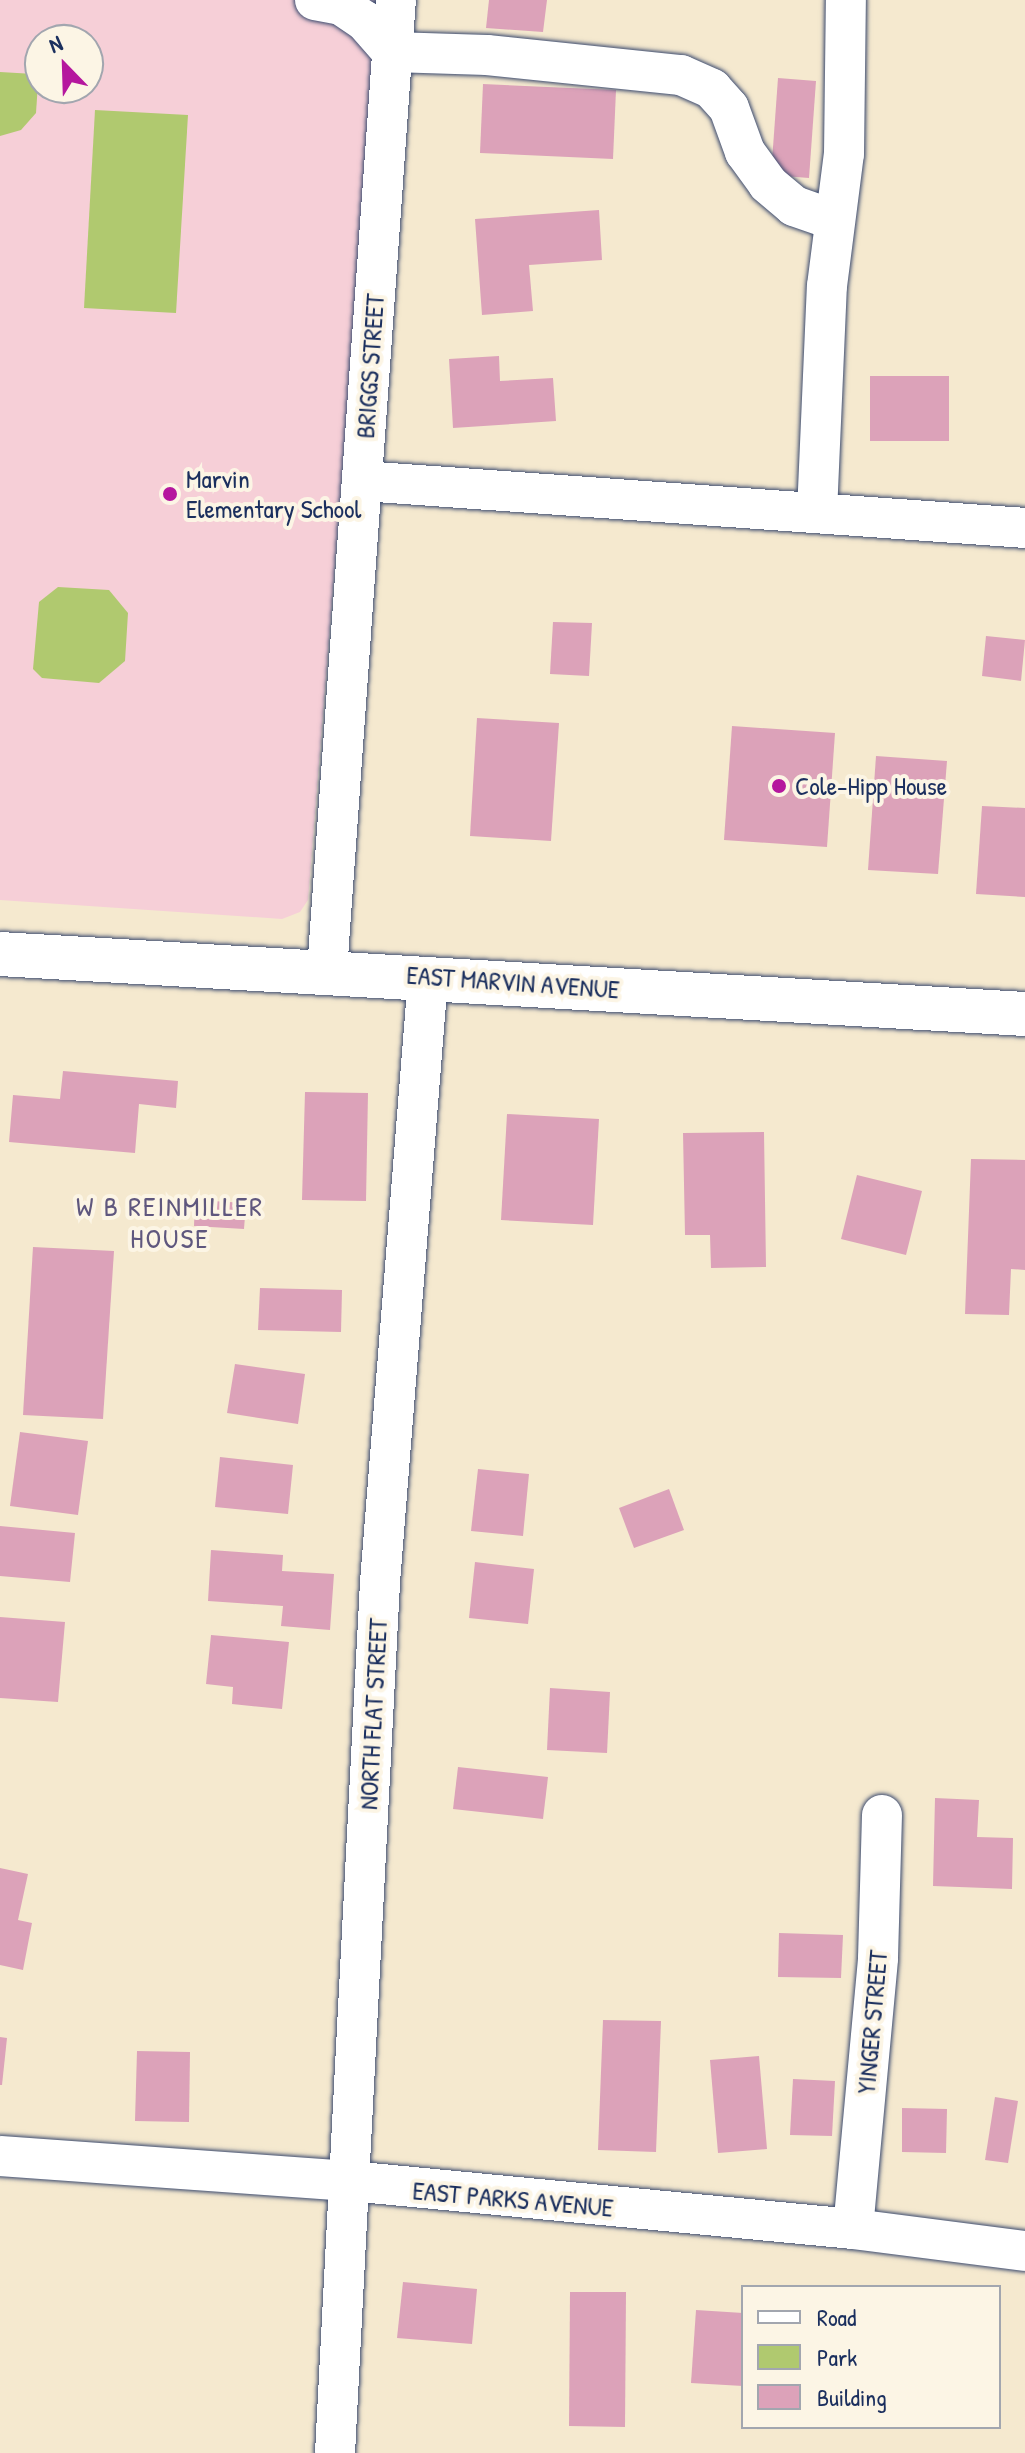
<!DOCTYPE html>
<style>
body{margin:0}
#map{position:relative;width:1025px;height:2453px;overflow:hidden;background:#f5e9cf;font-family:"Patrick Hand",sans-serif}
div>[style]{position:absolute}
[style*='--x']{left:calc(var(--x)*1px);top:calc(var(--y)*1px);width:calc(var(--w)*1px);rotate:calc(var(--a)*1deg)}
.built>*{inset:0;background:#f6cfd7}
.green>*{inset:0;background:#b0c96f}
.building>*{inset:0;background:#dca2b9}
.roads{filter:drop-shadow(0 0 2px #3c4b6f) drop-shadow(0 0 2px #3c4b6f)}
.minor>*{height:40px;margin:-20px;padding:0 20px;transform-origin:20px;border-radius:20px;background:#fff}
.major>*{height:44px;margin:-22px;padding:0 22px;transform-origin:22px;border-radius:22px;background:#fff}
.dots>*{width:22px;height:22px;translate:-50% -50%;box-sizing:border-box;border:4px solid #fcf5e5;border-radius:50%}
span{translate:-50% -50%;white-space:nowrap;text-align:center;line-height:1.15;-webkit-text-stroke:8px #fcf5e5;paint-order:stroke}
.street-label{font-size:26px;color:#1b2f5e}
.poi-label{font-size:26px;color:#1b2f5e}
.left{translate:0 -50%;text-align:left}
.neighbourhood-label{font-size:28px;color:#5f577e;letter-spacing:2px}
.legend{position:absolute;left:741px;top:2285px;width:260px;height:144px;box-sizing:border-box;background:#fcf5e5;border:2px solid #a2a6af;margin:0;padding:10px 14px;list-style:none;font-size:24px;color:#1b2f5e}
.legend li{display:flex;align-items:center;gap:16px;height:40px}
.legend b{width:40px;border:2px solid #a2a6af}
.north{position:absolute;left:24px;top:24px;width:80px;height:80px;box-sizing:border-box;background:#fcf5e5;border:2px solid #a2a6af;border-radius:50%;rotate:337deg;font-size:22px;font-weight:700;line-height:32px;text-align:center;color:#1b2f5e}
.north::after{content:'';display:block;margin:auto;width:28px;height:36px;background:#b5179e;clip-path:polygon(50% 0,100% 100%,50% 72%,0 100%)}
</style>
<div id="map">
<div class="built">
<i style="clip-path:polygon(evenodd,0 0,380px 0,308px 900px,300px 912px,282px 919px,0 900px,0 0,40px 40px,88px 40px,88px 88px,40px 88px,40px 40px)"></i>
</div>
<div class="green">
<i style="clip-path:polygon(0 72px,34px 74px,38px 83px,36px 113px,21px 130px,0 136px)"></i>
<i style="clip-path:polygon(95px 110px,188px 115px,176px 313px,84px 308px)"></i>
<i style="clip-path:polygon(58px 587px,109px 590px,128px 613px,125px 661px,99px 683px,42px 678px,33px 669px,39px 602px)"></i>
</div>
<div class="building">
<i style="clip-path:polygon(489px 0,547px 0,543px 32px,486px 28px)"></i>
<i style="clip-path:polygon(778px 78px,816px 81px,809px 178px,771px 175px)"></i>
<i style="clip-path:polygon(483px 84px,616px 90px,613px 159px,480px 153px)"></i>
<i style="clip-path:polygon(599px 210px,602px 260px,529px 265px,533px 311px,482px 315px,475px 219px)"></i>
<i style="clip-path:polygon(499px 356px,500px 381px,553px 378px,556px 421px,453px 428px,449px 359px)"></i>
<i style="clip-path:polygon(870px 376px,949px 376px,949px 441px,870px 441px)"></i>
<i style="clip-path:polygon(553px 622px,592px 623px,589px 676px,550px 674px)"></i>
<i style="clip-path:polygon(986px 636px,1025px 640px,1021px 681px,982px 676px)"></i>
<i style="clip-path:polygon(477px 718px,559px 723px,551px 841px,470px 836px)"></i>
<i style="clip-path:polygon(732px 726px,835px 733px,827px 847px,724px 840px)"></i>
<i style="clip-path:polygon(876px 756px,947px 761px,938px 874px,868px 870px)"></i>
<i style="clip-path:polygon(982px 806px,1025px 808px,1025px 897px,976px 894px)"></i>
<i style="clip-path:polygon(63px 1071px,178px 1081px,176px 1108px,139px 1104px,135px 1153px,9px 1142px,13px 1095px,60px 1099px)"></i>
<i style="clip-path:polygon(305px 1092px,368px 1093px,366px 1201px,302px 1200px)"></i>
<i style="clip-path:polygon(507px 1114px,599px 1119px,593px 1225px,501px 1220px)"></i>
<i style="clip-path:polygon(764px 1132px,766px 1267px,711px 1268px,710px 1235px,685px 1235px,683px 1133px)"></i>
<i style="clip-path:polygon(971px 1159px,1025px 1160px,1025px 1270px,1011px 1269px,1009px 1315px,965px 1314px)"></i>
<i style="clip-path:polygon(857px 1175px,922px 1191px,906px 1255px,841px 1239px)"></i>
<i style="clip-path:polygon(195px 1200px,246px 1203px,244px 1229px,194px 1226px)"></i>
<i style="clip-path:polygon(33px 1247px,114px 1251px,103px 1419px,23px 1415px)"></i>
<i style="clip-path:polygon(260px 1288px,342px 1290px,341px 1332px,258px 1330px)"></i>
<i style="clip-path:polygon(235px 1364px,305px 1374px,298px 1424px,227px 1413px)"></i>
<i style="clip-path:polygon(20px 1432px,88px 1441px,78px 1515px,10px 1506px)"></i>
<i style="clip-path:polygon(220px 1457px,293px 1465px,288px 1514px,215px 1507px)"></i>
<i style="clip-path:polygon(478px 1469px,529px 1474px,523px 1536px,471px 1531px)"></i>
<i style="clip-path:polygon(669px 1489px,684px 1530px,634px 1548px,619px 1508px)"></i>
<i style="clip-path:polygon(0 1526px,75px 1533px,70px 1582px,0 1576px)"></i>
<i style="clip-path:polygon(211px 1550px,283px 1555px,282px 1571px,334px 1574px,330px 1630px,281px 1626px,283px 1606px,208px 1601px)"></i>
<i style="clip-path:polygon(475px 1562px,534px 1569px,528px 1624px,469px 1618px)"></i>
<i style="clip-path:polygon(0 1617px,65px 1622px,58px 1702px,0 1698px)"></i>
<i style="clip-path:polygon(211px 1635px,289px 1642px,282px 1709px,232px 1704px,233px 1687px,206px 1684px)"></i>
<i style="clip-path:polygon(550px 1688px,610px 1692px,607px 1753px,547px 1750px)"></i>
<i style="clip-path:polygon(458px 1767px,548px 1777px,543px 1819px,453px 1809px)"></i>
<i style="clip-path:polygon(935px 1798px,979px 1800px,977px 1837px,1013px 1838px,1012px 1889px,933px 1886px)"></i>
<i style="clip-path:polygon(0 1868px,28px 1874px,18px 1920px,32px 1923px,23px 1970px,0 1965px)"></i>
<i style="clip-path:polygon(779px 1933px,843px 1935px,841px 1978px,778px 1977px)"></i>
<i style="clip-path:polygon(603px 2020px,661px 2021px,656px 2152px,598px 2150px)"></i>
<i style="clip-path:polygon(0 2037px,7px 2038px,2px 2085px,0 2085px)"></i>
<i style="clip-path:polygon(137px 2051px,190px 2052px,189px 2122px,135px 2121px)"></i>
<i style="clip-path:polygon(759px 2056px,767px 2149px,718px 2153px,710px 2060px)"></i>
<i style="clip-path:polygon(793px 2079px,835px 2081px,832px 2136px,790px 2135px)"></i>
<i style="clip-path:polygon(995px 2097px,1018px 2101px,1008px 2163px,985px 2160px)"></i>
<i style="clip-path:polygon(902px 2108px,947px 2109px,946px 2153px,902px 2152px)"></i>
<i style="clip-path:polygon(403px 2282px,477px 2289px,472px 2344px,397px 2338px)"></i>
<i style="clip-path:polygon(570px 2292px,626px 2292px,625px 2427px,569px 2426px)"></i>
<i style="clip-path:polygon(696px 2310px,743px 2313px,743px 2386px,691px 2383px)"></i>
</div>
<div class="roads">
<div class="minor">
<i style="--x:315;--y:0;--w:26;--a:11"></i>
<i style="--x:341;--y:5;--w:29;--a:34"></i>
<i style="--x:365;--y:21;--w:41;--a:48.9"></i>
<i style="--x:392;--y:52;--w:95;--a:1.8"></i>
<i style="--x:487;--y:55;--w:195;--a:5.9"></i>
<i style="--x:681;--y:75;--w:34;--a:24"></i>
<i style="--x:712;--y:89;--w:25;--a:48"></i>
<i style="--x:729;--y:108;--w:47;--a:70"></i>
<i style="--x:745;--y:152;--w:39;--a:54"></i>
<i style="--x:768;--y:184;--w:34;--a:40"></i>
<i style="--x:794;--y:206;--w:42;--a:19.3"></i>
<i style="--x:362;--y:481;--w:665;--a:4.05"></i>
<i style="--x:817;--y:513;--w:227;--a:-87.5"></i>
<i style="--x:827;--y:286;--w:133;--a:-82.7"></i>
<i style="--x:844;--y:154;--w:154;--a:-89.3"></i>
<i style="--x:327;--y:971;--w:973;--a:-85.94"></i>
<i style="--x:0;--y:2156;--w:351;--a:4.1"></i>
<i style="--x:350;--y:2181;--w:505;--a:5.45"></i>
<i style="--x:853;--y:2229;--w:173;--a:7.3"></i>
<i style="--x:853;--y:2229;--w:272;--a:-84.7"></i>
<i style="--x:878;--y:1958;--w:143;--a:-88.4"></i>
<i style="--x:335;--y:2453;--w:872;--a:-87.04"></i>
<i style="--x:380;--y:1582;--w:607;--a:-85.46"></i>
</div>
<div class="major">
<i style="--x:0;--y:954;--w:1027;--a:3.35"></i>
</div>
</div>
<div class="dots">
<i style="left:170px;top:494px;background:#b5179e"></i>
<i style="left:779px;top:786px;background:#b5179e"></i>
</div>
<div class="street-label">
<span style="left:370px;top:366px;rotate:-86deg">BRIGGS STREET</span>
<span style="left:513px;top:982px;rotate:4deg">EAST MARVIN AVENUE</span>
<span style="left:373px;top:1714px;rotate:-87deg">NORTH FLAT STREET</span>
<span style="left:872px;top:2022px;rotate:-85deg">YINGER STREET</span>
<span style="left:513px;top:2199px;rotate:5deg">EAST PARKS AVENUE</span>
</div>
<div class="poi-label">
<span class="left" style="left:186px;top:494px">Marvin<br>Elementary School</span>
<span class="left" style="left:795px;top:786px">Cole-Hipp House</span>
</div>
<div class="neighbourhood-label">
<span style="left:170px;top:1222px">W B REINMILLER<br>HOUSE</span>
</div>
<ul class="legend">
<li><b style="height:10px;background:#fff"></b>Road</li>
<li><b style="height:22px;background:#b0c96f"></b>Park</li>
<li><b style="height:22px;background:#dca2b9"></b>Building</li>
</ul>
<div class="north">N</div>
</div>
